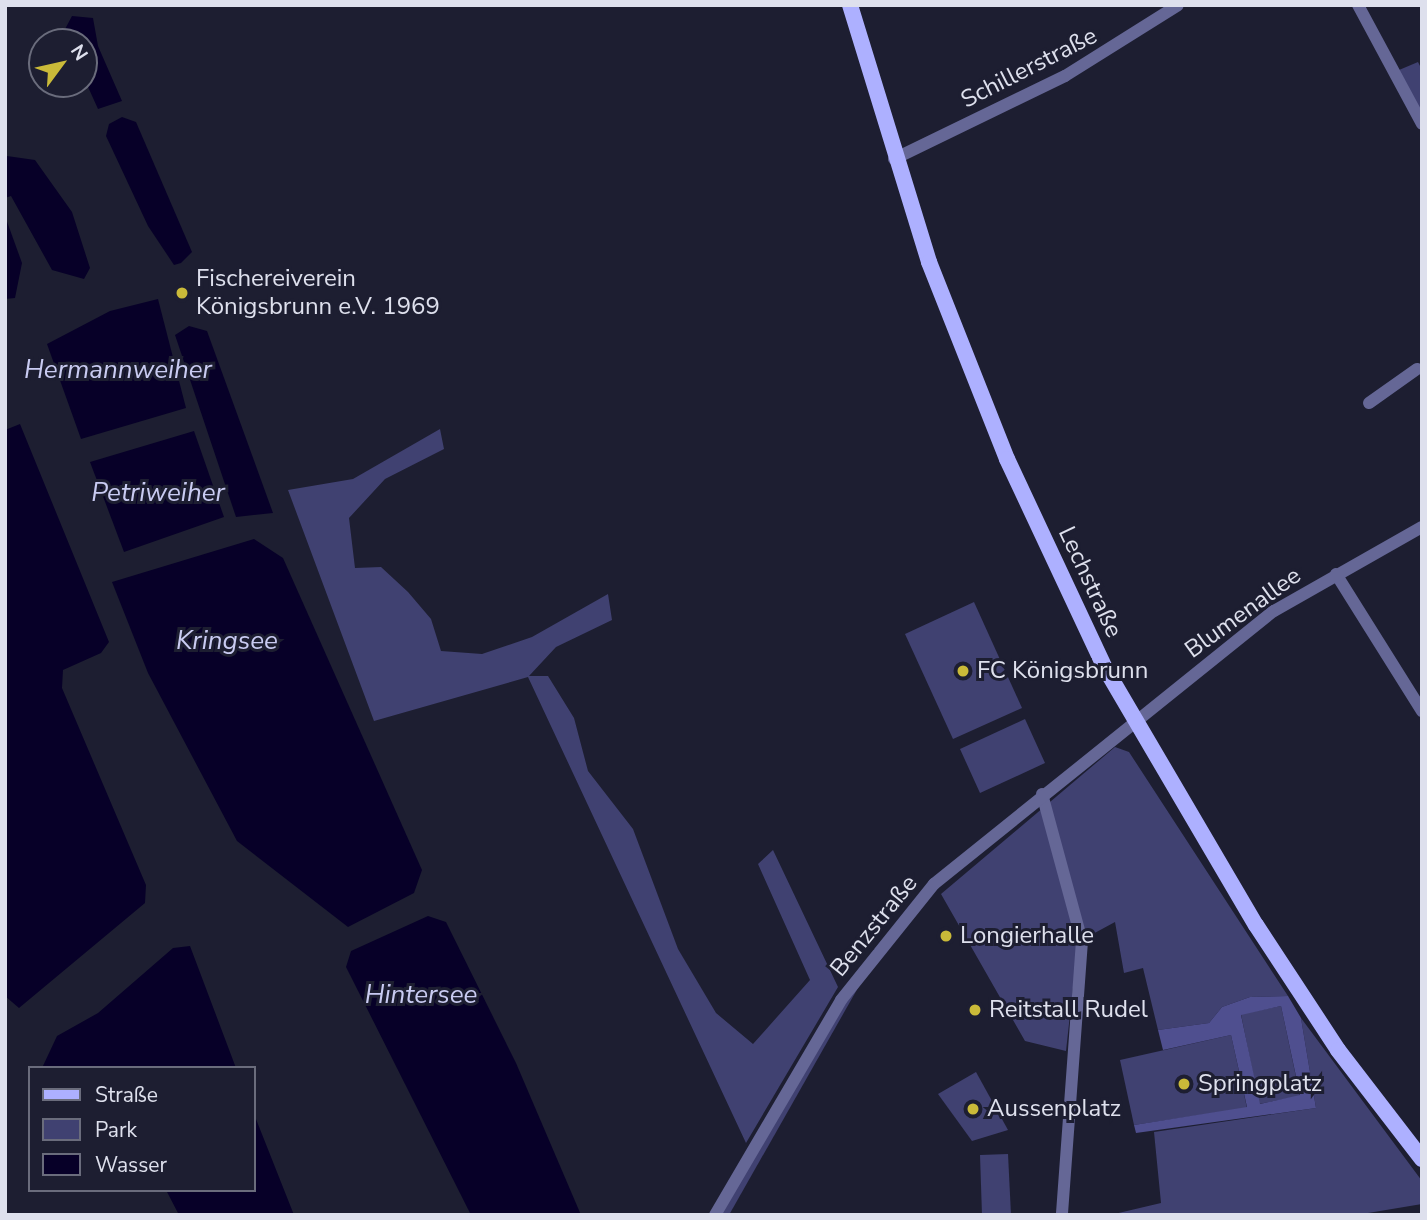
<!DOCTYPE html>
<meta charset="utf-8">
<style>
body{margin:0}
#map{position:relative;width:1427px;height:1220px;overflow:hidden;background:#1d1e31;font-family:"Nunito Sans",sans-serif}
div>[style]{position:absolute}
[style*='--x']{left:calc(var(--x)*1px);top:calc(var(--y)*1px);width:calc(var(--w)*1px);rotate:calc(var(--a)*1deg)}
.green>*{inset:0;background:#404171}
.forest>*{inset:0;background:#4f4f8f}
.water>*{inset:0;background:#070028}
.minor>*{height:12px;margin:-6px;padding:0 6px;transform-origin:6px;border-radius:6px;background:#656796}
.major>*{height:16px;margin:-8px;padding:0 8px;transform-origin:8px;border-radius:8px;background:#adb0ff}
.dots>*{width:19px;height:19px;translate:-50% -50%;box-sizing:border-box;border:4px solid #1d1e31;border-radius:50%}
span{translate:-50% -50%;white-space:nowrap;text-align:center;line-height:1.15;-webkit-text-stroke:6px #1d1e31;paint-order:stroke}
.street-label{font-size:24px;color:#dee0ed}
.poi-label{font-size:24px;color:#dee0ed}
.left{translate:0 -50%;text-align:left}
.water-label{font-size:26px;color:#c9cbf2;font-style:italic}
.frame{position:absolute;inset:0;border:7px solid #dee0ed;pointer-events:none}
.legend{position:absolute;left:28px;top:1066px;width:228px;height:126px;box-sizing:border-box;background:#1d1e31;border:2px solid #6a6c7c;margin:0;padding:9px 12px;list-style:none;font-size:21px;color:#dee0ed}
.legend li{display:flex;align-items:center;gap:14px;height:35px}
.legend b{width:35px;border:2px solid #6a6c7c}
.north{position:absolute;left:28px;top:28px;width:70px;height:70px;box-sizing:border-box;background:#1d1e31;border:2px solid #6a6c7c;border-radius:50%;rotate:57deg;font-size:19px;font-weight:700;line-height:28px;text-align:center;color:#dee0ed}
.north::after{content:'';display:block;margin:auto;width:24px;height:32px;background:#caba39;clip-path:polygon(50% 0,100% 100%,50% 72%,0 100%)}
</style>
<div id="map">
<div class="green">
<i style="clip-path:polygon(1418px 62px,1422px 70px,1422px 117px,1399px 70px)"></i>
<i style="clip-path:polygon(440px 429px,444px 449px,385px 479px,349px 518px,355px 568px,381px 567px,408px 592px,431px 619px,441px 651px,482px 654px,532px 637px,608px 594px,612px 620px,556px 647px,529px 676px,548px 676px,574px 718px,588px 771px,633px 829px,678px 949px,716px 1013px,753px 1044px,810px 980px,758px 864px,773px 850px,838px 987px,746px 1143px,528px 677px,374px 721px,288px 490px,353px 479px)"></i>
<i style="clip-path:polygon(974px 602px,1022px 708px,953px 739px,905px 634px)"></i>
<i style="clip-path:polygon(1025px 719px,1045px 763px,980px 793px,960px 749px)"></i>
<i style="clip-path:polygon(1115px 747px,1129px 752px,1288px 996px,1250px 997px,1222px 1007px,1209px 1023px,1158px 1030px,1143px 968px,1124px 973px,1115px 922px,1078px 942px,1066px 1051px,1025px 1041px,941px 894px)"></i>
<i style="clip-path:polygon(863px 979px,729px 1215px,715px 1215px,841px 1000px)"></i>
<i style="clip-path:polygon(1281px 1006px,1300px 1096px,1259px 1104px,1241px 1014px)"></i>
<i style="clip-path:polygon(1301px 1018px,1422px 1181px,1422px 1204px,1356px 1215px,1110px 1215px,1161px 1203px,1154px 1132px,1316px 1108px)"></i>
<i style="clip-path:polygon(1231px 1035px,1247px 1108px,1134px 1125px,1120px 1060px)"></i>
<i style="clip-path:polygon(976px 1072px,1008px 1130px,972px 1141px,938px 1094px)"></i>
<i style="clip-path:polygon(1008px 1154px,1011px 1215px,982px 1215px,980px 1155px)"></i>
</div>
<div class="forest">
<i style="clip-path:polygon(evenodd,1288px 996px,1301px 1018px,1316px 1108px,1136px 1133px,1134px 1125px,1247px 1107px,1231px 1035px,1163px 1050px,1158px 1030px,1209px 1023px,1222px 1007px,1250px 997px,1288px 996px,1281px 1006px,1300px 1095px,1260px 1104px,1241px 1015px,1281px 1006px)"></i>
</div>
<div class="water">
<i style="clip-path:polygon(72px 16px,93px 18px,98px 46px,122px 101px,98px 109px,84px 78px,84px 42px,68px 42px,64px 31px)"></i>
<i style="clip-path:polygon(122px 117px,136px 122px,192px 252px,181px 263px,174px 265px,148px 226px,106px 136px,109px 124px)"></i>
<i style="clip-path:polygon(7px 156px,35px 160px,72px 212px,90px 268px,84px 279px,52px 270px,11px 196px,5px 198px)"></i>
<i style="clip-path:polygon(5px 216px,22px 263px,15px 298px,5px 299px)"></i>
<i style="clip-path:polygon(158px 299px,186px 408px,81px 439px,47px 344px,110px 311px)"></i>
<i style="clip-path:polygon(189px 326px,207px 331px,273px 513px,236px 517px,175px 335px)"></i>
<i style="clip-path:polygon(20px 424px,109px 642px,101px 653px,63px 670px,62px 688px,146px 885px,145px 903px,19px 1008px,5px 996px,5px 430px)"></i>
<i style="clip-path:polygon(194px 431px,224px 517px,124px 552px,90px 462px)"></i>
<i style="clip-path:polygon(254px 539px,283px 558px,422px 870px,414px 893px,348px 927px,237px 841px,148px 673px,112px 582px)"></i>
<i style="clip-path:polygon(428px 916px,446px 922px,516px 1063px,581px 1215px,471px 1215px,346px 967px,351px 951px)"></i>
<i style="clip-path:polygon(190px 946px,236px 1068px,42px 1068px,57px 1036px,98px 1013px,173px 948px)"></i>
<i style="clip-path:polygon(254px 1114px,294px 1215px,179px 1215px,166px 1190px,254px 1190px)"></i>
</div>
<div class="minor">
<i style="--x:1358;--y:5;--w:135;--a:61.7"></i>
<i style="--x:894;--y:159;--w:190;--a:-25.9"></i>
<i style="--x:1065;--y:76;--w:133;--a:-32.1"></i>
<i style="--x:1369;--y:403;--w:59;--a:-35.3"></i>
<i style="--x:1336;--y:574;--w:162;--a:57.9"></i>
<i style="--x:1042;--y:794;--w:152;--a:74.8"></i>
<i style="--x:1082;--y:941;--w:275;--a:94.2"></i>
<i style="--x:715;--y:1215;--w:249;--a:-59.6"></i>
<i style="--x:841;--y:1000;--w:149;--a:-51.3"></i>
<i style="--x:934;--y:884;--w:436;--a:-38.8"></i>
<i style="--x:1274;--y:611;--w:170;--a:-29.6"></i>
</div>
<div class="major">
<i style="--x:850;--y:5;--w:269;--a:72.9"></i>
<i style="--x:929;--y:262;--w:212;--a:68.4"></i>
<i style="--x:1007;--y:459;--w:231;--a:64.9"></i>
<i style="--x:1105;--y:668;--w:298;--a:59.6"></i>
<i style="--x:1256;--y:925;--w:149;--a:56.7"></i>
<i style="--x:1338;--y:1050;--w:138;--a:52.4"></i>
</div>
<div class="dots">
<i style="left:182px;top:293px;background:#caba39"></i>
<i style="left:963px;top:671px;background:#caba39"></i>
<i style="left:946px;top:936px;background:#caba39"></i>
<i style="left:975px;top:1010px;background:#caba39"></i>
<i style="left:1184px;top:1084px;background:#caba39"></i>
<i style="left:973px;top:1109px;background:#caba39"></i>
</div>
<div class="street-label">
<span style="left:1029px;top:68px;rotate:-27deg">Schillerstraße</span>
<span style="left:1090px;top:582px;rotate:65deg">Lechstraße</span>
<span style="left:1243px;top:613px;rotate:-36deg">Blumenallee</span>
<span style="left:874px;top:926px;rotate:-51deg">Benzstraße</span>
</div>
<div class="poi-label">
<span class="left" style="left:196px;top:293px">Fischereiverein<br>Königsbrunn e.V. 1969</span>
<span class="left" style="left:977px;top:671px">FC Königsbrunn</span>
<span class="left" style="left:960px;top:936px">Longierhalle</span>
<span class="left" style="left:989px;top:1010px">Reitstall Rudel</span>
<span class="left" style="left:1198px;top:1084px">Springplatz</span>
<span class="left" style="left:987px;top:1109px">Aussenplatz</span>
</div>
<div class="water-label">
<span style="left:118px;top:370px">Hermannweiher</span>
<span style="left:158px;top:493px">Petriweiher</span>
<span style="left:227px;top:641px">Kringsee</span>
<span style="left:421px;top:995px">Hintersee</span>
</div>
<div class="frame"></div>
<ul class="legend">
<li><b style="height:9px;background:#adb0ff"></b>Straße</li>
<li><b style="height:19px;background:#404171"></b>Park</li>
<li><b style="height:19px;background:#070028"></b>Wasser</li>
</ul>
<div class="north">N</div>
</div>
